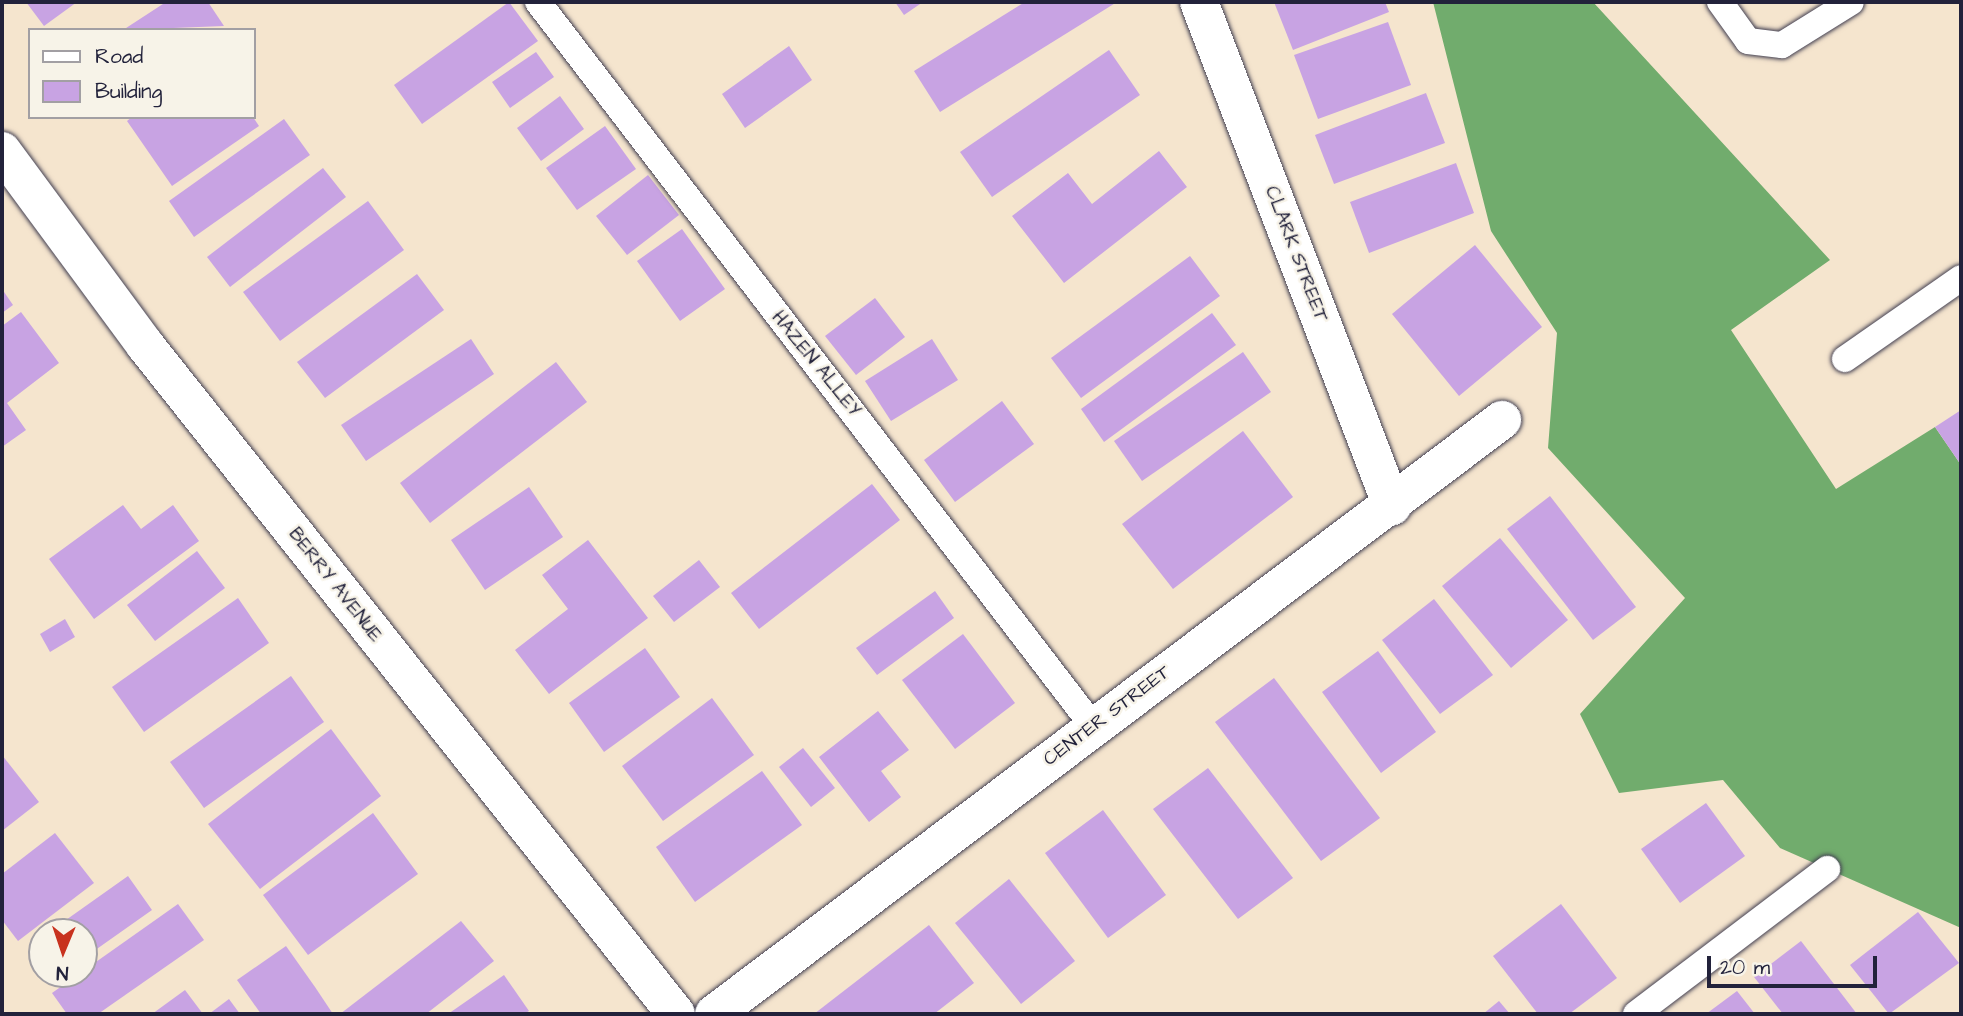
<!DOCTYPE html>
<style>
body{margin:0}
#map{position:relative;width:1963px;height:1016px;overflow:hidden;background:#f5e5ce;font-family:"Architects Daughter",sans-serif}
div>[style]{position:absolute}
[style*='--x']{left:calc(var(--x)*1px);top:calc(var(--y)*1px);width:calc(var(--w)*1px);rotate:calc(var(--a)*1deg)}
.forest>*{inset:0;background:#71ac6d}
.building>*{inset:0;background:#c8a3e3}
.roads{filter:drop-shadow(0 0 2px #423f51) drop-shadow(0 0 2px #423f51)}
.lane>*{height:26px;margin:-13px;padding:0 13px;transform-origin:13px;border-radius:13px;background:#fff}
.street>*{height:38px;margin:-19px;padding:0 19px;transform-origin:19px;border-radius:19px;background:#fff}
span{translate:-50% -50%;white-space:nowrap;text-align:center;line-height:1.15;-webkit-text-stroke:5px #f7f3e8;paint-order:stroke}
.street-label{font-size:19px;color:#22223b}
.frame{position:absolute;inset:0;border:4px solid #22223b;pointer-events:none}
.legend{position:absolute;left:28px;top:28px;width:228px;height:91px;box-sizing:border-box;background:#f7f3e8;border:2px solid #a29fa3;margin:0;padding:9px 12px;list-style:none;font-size:21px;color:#22223b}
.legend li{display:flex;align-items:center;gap:14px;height:35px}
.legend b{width:35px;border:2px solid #a29fa3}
.north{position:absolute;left:28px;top:918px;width:70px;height:70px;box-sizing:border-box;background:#f7f3e8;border:2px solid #a29fa3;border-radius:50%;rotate:182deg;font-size:19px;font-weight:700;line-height:28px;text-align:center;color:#22223b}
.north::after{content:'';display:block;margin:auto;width:24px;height:32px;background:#c8321e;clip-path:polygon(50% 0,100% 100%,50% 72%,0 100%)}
.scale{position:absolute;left:1707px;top:956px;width:170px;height:32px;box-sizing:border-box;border:4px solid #22223b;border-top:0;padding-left:9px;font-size:21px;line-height:24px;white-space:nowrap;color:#22223b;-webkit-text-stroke:5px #f7f3e8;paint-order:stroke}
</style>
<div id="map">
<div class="forest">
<i style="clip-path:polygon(1433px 2px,1593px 2px,1830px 260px,1731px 330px,1836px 489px,1935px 427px,1961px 465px,1961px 928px,1780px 848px,1723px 780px,1619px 793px,1580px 714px,1685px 598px,1548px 448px,1557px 333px,1491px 231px)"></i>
</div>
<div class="building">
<i style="clip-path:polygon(26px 2px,77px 2px,44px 26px)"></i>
<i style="clip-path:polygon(166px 2px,208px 2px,224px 26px,123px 30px)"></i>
<i style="clip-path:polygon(509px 2px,538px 41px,422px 124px,394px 85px)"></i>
<i style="clip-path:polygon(895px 2px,923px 2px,904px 15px)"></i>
<i style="clip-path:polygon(1025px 2px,1117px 2px,940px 112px,914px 71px)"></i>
<i style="clip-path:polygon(1274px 2px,1385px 2px,1389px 12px,1293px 50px)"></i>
<i style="clip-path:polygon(1388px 22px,1411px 85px,1318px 119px,1294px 55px)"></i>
<i style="clip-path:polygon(789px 46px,812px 80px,745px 128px,722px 94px)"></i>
<i style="clip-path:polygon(1109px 50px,1140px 95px,992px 197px,960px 152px)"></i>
<i style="clip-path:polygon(536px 52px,554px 77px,510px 108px,492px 82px)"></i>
<i style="clip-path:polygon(1426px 93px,1445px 143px,1334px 184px,1315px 135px)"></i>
<i style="clip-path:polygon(560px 96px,584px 129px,541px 161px,517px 128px)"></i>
<i style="clip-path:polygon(132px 117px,253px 117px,259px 126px,172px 186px,127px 121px)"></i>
<i style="clip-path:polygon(284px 119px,310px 155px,194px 237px,169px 201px)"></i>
<i style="clip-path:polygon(605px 126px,636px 169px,577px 210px,546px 168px)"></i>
<i style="clip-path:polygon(1159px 151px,1187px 187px,1064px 283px,1012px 216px,1068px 173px,1092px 204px)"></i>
<i style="clip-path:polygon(1456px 163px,1474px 213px,1369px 253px,1350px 202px)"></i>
<i style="clip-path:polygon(323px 168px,346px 197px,230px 287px,207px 257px)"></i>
<i style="clip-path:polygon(648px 175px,679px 215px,627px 255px,596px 216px)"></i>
<i style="clip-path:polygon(368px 201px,404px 250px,280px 341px,243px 292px)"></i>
<i style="clip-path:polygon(682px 229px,725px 289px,680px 321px,637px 261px)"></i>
<i style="clip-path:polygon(1475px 245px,1542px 327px,1459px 396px,1392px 314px)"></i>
<i style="clip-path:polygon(1190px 256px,1220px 296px,1081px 398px,1051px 358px)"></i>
<i style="clip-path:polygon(417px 274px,444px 310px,325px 398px,297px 362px)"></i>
<i style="clip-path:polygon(2px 289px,13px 305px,2px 313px)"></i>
<i style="clip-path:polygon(875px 298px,905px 337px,856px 375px,825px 336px)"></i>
<i style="clip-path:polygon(21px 312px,59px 363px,7px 403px,26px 430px,2px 447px,2px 326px)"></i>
<i style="clip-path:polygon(1212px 313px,1236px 345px,1104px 442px,1081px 409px)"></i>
<i style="clip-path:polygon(471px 339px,494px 374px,366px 461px,341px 425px)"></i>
<i style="clip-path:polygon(932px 339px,958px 380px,891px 421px,865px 381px)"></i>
<i style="clip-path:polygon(1243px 352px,1271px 392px,1142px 481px,1114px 441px)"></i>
<i style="clip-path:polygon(556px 362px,587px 402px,430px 523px,400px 483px)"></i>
<i style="clip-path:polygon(1002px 401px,1034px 444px,955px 502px,924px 460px)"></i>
<i style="clip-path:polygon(1961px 410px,1961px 465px,1935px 427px)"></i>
<i style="clip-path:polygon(1243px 431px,1293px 497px,1173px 589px,1122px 524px)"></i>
<i style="clip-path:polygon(872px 484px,900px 520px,759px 629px,731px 593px)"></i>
<i style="clip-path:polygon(529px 487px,563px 537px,485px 590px,451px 540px)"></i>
<i style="clip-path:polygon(1550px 496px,1636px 607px,1593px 640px,1507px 529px)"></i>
<i style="clip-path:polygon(123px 505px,141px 529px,173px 505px,199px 541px,94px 619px,49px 559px)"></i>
<i style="clip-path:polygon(1500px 538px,1568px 620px,1511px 668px,1442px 586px)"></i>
<i style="clip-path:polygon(588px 540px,648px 618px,549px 694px,515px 650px,568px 609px,542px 575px)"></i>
<i style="clip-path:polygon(197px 551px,225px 588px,155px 641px,127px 605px)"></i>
<i style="clip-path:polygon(699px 560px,720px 587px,674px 622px,653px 596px)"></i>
<i style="clip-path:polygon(935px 591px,954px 618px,877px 675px,856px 648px)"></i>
<i style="clip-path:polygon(238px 598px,269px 643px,144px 732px,112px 687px)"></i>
<i style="clip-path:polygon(1434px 599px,1493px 675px,1440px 714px,1382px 640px)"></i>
<i style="clip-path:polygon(65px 619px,75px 637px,50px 652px,40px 634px)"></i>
<i style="clip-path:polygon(963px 634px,1015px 703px,955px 749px,902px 680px)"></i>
<i style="clip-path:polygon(645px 648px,680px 697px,604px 752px,569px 703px)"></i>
<i style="clip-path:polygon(1378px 651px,1436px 732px,1381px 773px,1322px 692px)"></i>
<i style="clip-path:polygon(291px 676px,324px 722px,204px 808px,170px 762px)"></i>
<i style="clip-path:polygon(1274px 678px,1380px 818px,1321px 861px,1215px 722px)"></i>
<i style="clip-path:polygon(712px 698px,754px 755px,663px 821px,622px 766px)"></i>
<i style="clip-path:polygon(878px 711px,909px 750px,881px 771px,901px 797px,869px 822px,819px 757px)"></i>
<i style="clip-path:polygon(331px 729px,381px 796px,260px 889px,208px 824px)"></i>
<i style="clip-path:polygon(803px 748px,835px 788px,811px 807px,779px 767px)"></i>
<i style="clip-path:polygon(2px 755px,39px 802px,2px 831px)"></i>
<i style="clip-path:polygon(1208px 768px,1293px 878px,1238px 919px,1153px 809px)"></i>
<i style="clip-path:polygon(762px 771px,802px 825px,695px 902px,656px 847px)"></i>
<i style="clip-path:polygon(1706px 803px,1745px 856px,1680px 903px,1641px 849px)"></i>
<i style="clip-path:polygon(1103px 810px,1166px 895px,1108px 938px,1045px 853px)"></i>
<i style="clip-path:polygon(373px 813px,418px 874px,308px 955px,263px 895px)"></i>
<i style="clip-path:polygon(55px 833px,94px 883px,18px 941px,2px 920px,2px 874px)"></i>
<i style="clip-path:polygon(128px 876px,152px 910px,84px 958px,84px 932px,49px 932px)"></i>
<i style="clip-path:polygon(1009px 879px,1075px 961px,1021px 1004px,955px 923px)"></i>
<i style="clip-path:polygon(178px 904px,204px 940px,98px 1014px,67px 1014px,52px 993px)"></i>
<i style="clip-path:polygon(1561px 904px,1617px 978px,1569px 1014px,1538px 1014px,1493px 956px)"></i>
<i style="clip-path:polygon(1918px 912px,1959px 963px,1889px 1014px,1850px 965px)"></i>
<i style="clip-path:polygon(461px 921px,494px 961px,426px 1014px,340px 1014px)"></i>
<i style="clip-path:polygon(929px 925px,974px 983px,934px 1014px,814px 1014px)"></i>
<i style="clip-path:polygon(42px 937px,42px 965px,29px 946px)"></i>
<i style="clip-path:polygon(1801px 941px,1857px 1014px,1783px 1014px,1754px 977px)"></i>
<i style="clip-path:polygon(286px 946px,315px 987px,333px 1014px,261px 1014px,237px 980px)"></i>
<i style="clip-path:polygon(504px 975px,529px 1011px,524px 1014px,448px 1014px)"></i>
<i style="clip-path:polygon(185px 990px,203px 1014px,152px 1014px)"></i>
<i style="clip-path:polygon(1737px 991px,1755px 1014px,1706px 1014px)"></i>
<i style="clip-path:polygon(229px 999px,240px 1014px,209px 1014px)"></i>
<i style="clip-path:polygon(1499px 1001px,1510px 1014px,1483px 1014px)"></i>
</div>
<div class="roads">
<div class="lane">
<i style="--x:538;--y:2;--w:912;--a:52.53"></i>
<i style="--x:1720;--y:2;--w:48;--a:54.3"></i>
<i style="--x:1748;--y:41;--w:34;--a:7"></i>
<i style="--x:1782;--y:45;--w:81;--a:-31.9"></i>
<i style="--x:1845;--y:359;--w:141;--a:-34.9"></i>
<i style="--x:1636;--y:1014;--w:240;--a:-37.2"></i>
</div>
<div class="street">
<i style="--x:1199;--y:2;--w:540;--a:69.05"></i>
<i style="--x:2;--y:151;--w:241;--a:53.6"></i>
<i style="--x:145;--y:345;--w:854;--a:51.56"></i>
<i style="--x:714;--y:1014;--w:987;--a:-37.01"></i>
</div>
</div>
<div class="street-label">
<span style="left:1296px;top:254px;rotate:69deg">CLARK STREET</span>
<span style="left:816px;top:364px;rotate:51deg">HAZEN ALLEY</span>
<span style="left:335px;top:585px;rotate:52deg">BERRY AVENUE</span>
<span style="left:1107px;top:716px;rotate:-37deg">CENTER STREET</span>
</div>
<div class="frame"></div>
<ul class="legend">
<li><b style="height:9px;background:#fff"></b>Road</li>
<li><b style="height:19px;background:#c8a3e3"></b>Building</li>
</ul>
<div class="north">N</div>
<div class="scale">20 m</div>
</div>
